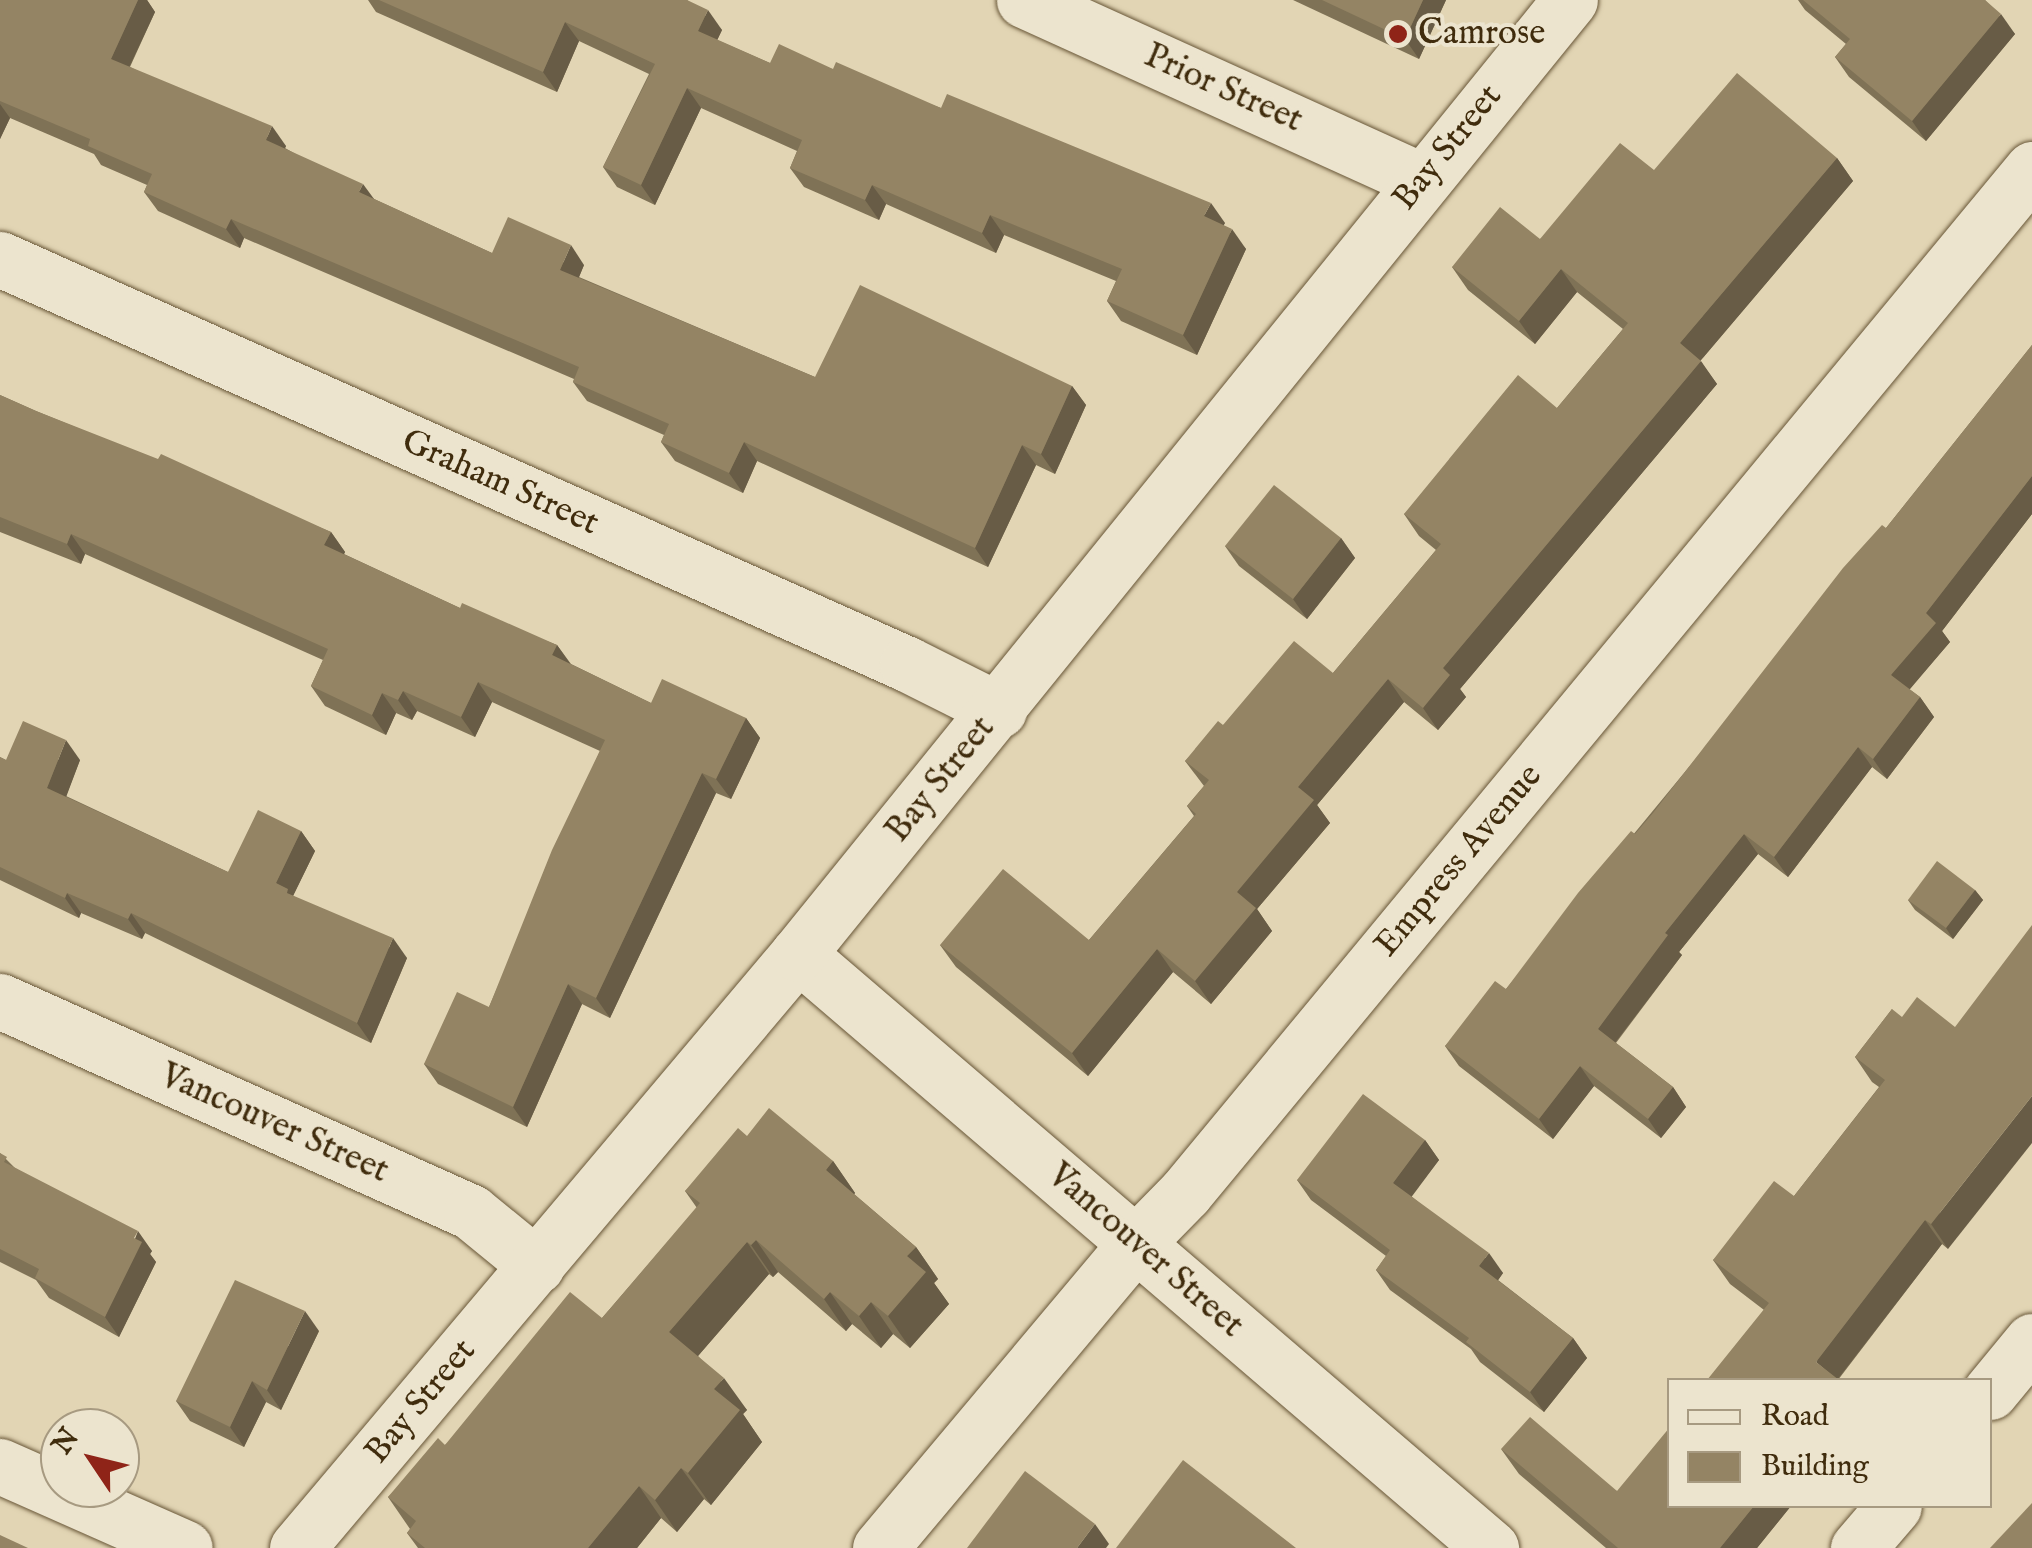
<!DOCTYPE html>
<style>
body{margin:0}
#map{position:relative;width:2032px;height:1548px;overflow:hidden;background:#e2d5b4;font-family:"IM FELL English",serif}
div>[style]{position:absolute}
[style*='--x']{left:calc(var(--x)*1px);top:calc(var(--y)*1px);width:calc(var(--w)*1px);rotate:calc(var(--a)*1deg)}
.roads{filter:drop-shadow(0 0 2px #685637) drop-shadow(0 0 2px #685637)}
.minor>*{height:55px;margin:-27.5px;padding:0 27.5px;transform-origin:27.5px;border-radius:27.5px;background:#ece4ce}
.secondary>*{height:55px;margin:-27.5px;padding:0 27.5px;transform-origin:27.5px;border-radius:27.5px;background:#ece4ce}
.wall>*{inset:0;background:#7f7256}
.shaded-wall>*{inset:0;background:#685c46}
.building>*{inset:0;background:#948464}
.dots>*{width:28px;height:28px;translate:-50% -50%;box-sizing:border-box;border:5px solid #ece4ce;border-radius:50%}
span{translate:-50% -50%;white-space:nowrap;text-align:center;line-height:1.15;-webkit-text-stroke:8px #ece4ce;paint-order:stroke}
.poi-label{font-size:35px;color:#402c0d}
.left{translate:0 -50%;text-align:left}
.street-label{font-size:35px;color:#402c0d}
.legend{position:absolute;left:1667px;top:1378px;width:325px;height:130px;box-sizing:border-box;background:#ece4ce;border:2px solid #a79a81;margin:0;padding:12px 18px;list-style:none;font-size:30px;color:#402c0d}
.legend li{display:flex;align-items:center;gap:20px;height:50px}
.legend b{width:50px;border:2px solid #a79a81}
.north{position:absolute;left:40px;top:1408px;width:100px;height:100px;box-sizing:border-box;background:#ece4ce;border:2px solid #a79a81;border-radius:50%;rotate:305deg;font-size:28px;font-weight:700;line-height:40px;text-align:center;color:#402c0d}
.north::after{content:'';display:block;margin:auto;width:35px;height:45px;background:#8f2418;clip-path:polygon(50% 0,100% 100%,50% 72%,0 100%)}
</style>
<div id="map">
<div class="roads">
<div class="minor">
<i style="--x:1024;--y:0;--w:436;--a:24.4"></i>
<i style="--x:0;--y:259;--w:993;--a:24.06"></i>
<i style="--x:907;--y:664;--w:103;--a:26.6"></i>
<i style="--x:798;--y:954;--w:913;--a:40.6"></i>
<i style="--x:0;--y:1001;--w:516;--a:24.13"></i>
<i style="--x:471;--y:1212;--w:85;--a:39.3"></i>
<i style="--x:1990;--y:1392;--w:66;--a:-50.5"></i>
<i style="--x:0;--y:1466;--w:202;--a:23.9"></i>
<i style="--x:880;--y:1548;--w:398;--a:-50"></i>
<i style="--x:1136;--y:1243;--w:70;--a:-45.6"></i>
<i style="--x:1185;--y:1193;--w:1329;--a:-50.4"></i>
<i style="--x:1858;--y:1548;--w:55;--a:-49.4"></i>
</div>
<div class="secondary">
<i style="--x:297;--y:1548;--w:777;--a:-49.85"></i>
<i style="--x:798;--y:954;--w:1227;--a:-51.02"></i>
</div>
</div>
<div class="wall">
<i style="clip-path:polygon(0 0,147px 0,155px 12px,130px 67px,286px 146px,285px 148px,374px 199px,492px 253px,584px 265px,579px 277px,815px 377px,1072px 386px,1086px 405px,1055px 474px,1036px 465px,988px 567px,757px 461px,743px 493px,675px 461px,661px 442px,664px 435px,587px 401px,573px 382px,574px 379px,244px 238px,240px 248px,158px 211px,144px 192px,147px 185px,101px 165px,94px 154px,10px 118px,0 139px)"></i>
<i style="clip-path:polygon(368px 0,687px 0,722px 30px,717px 40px,770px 63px,833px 69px,941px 108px,1225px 223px,1223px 225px,1246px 249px,1197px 355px,1121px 321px,1107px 301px,1116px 281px,1004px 235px,996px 253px,886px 204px,879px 220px,804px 187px,790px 168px,797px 151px,701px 108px,655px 205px,617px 187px,603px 167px,649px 74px,579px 41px,557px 92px,376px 12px)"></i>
<i style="clip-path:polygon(1293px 0,1446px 0,1419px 59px)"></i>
<i style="clip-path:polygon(1798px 0,1985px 0,2015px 34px,1926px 141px,1849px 77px,1835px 57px,1846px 44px,1805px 10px)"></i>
<i style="clip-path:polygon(1837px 158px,1853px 181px,1700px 361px,1717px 384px,1460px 689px,1466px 697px,1438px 730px,1404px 702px,1317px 805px,1330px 823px,1257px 909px,1272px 931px,1211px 1004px,1173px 972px,1088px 1076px,956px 967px,940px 945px,1089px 940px,1194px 816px,1187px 806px,1204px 786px,1185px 761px,1223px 725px,1333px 673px,1436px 550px,1419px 536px,1404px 514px,1557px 408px,1623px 329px,1577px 292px,1535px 344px,1468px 290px,1452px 267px,1540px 239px,1654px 170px)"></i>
<i style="clip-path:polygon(2032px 345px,2032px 514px,1942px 631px,1950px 642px,1909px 689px,1920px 697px,1934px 717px,1887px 779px,1872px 767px,1788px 877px,1758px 854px,1679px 952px,1682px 955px,1616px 1043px,1673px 1087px,1686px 1107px,1661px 1138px,1594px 1086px,1553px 1139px,1459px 1066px,1445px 1046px,1506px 989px,1886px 528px)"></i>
<i style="clip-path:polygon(0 395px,36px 411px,331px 532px,345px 552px,344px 554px,460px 608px,557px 645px,571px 664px,651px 703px,746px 718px,760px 738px,731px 799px,716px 793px,610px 1018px,582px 1004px,527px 1127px,438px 1084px,424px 1064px,489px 1007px,600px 751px,492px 702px,475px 737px,417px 711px,412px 720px,396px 713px,386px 735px,325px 706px,311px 686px,323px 660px,85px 554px,81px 564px,0 532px)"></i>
<i style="clip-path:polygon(1341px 538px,1355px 558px,1307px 619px,1239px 566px,1225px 546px)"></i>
<i style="clip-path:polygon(0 757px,6px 760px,80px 760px,66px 796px,228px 872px,301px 831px,315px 851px,293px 896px,407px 958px,371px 1043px,145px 933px,142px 939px,81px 913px,79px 918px,0 880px)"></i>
<i style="clip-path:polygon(1975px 890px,1983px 900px,1953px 939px,1915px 910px,1908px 900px)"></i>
<i style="clip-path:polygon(1892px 1009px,1948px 1249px,1942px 1244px,1838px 1380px,1764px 1310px,1730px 1284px,1713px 1260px,1794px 1196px,1879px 1087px,1872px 1082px,1855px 1057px)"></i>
<i style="clip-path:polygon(747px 1136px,833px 1161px,855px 1193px,854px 1194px,916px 1247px,938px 1279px,934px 1283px,949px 1304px,910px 1348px,893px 1334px,881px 1348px,852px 1324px,846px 1331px,778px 1272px,773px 1277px,769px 1274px,698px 1356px,747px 1410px,743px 1414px,762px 1442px,711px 1505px,704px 1499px,677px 1532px,661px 1518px,637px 1548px,418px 1548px,407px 1533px,410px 1529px,388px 1497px,445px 1445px,602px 1318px,697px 1208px,685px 1191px)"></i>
<i style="clip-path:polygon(1425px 1140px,1439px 1160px,1411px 1196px,1503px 1273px,1498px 1280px,1573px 1338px,1587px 1358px,1544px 1412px,1480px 1362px,1471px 1349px,1390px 1290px,1376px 1270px,1386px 1256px,1311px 1200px,1297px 1180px)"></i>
<i style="clip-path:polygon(0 1153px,15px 1168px,152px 1251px,150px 1254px,156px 1262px,119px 1337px,49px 1298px,36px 1280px,0 1262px)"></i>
<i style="clip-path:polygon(319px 1331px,281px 1410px,266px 1402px,244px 1447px,190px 1421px,176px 1401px)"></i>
<i style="clip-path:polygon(1501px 1449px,1617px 1491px,1791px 1506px,1757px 1548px,1606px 1548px,1519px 1474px)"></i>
</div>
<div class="shaded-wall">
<i style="clip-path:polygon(138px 0,147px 0,155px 12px,124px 78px,111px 59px)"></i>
<i style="clip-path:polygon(1423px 0,1446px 0,1419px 59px,1405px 39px)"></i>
<i style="clip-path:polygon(708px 10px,722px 30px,712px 51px,698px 31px)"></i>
<i style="clip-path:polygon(2001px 14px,2015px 34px,1926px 141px,1912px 121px)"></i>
<i style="clip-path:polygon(565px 22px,579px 41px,557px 92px,543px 72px)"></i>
<i style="clip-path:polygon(687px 88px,701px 108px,655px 205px,641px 185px)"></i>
<i style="clip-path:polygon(0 104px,10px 118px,0 139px)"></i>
<i style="clip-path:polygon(272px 126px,286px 146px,280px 159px,266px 140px)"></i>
<i style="clip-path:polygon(1837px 158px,1853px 181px,1696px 366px,1680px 343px)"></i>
<i style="clip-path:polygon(363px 184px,377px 203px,359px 192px)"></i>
<i style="clip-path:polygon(872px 185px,886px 204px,879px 220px,865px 200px)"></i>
<i style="clip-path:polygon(1211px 203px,1225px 223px,1218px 236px,1204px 216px)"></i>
<i style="clip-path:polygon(990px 215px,1004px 235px,996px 253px,982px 233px)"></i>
<i style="clip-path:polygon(231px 219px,244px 238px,240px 248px,226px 229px)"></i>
<i style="clip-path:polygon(1232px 229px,1246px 249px,1197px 355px,1183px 335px)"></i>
<i style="clip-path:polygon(571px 245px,584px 265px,574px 289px,560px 270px)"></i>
<i style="clip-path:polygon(1561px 269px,1577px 292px,1535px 344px,1519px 321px)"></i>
<i style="clip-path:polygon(1701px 361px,1717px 384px,1460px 689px,1466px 697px,1438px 730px,1423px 708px,1443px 668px)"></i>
<i style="clip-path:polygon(1072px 386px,1086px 405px,1055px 474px,1041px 454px)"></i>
<i style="clip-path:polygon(744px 442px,757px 461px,743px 493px,729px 473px)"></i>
<i style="clip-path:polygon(1022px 445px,1036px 465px,988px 567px,975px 548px)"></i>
<i style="clip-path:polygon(2032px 476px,2032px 514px,1942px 631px,1950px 642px,1905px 695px,1891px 675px,1926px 613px)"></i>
<i style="clip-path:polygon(331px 532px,345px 552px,338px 566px,324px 545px)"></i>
<i style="clip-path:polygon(71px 534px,85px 554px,81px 564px,67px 544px)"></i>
<i style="clip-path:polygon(1341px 538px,1355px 558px,1307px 619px,1293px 599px)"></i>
<i style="clip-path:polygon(557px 645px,571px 665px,552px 655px)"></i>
<i style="clip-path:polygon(1388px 679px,1404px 702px,1317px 805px,1330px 823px,1257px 909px,1272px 931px,1211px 1004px,1195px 981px,1237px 892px,1298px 787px)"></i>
<i style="clip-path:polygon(478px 682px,492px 702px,475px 737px,461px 717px)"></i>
<i style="clip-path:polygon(403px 691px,417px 711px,412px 720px,398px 700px)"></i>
<i style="clip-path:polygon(382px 693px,396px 713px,386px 735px,372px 715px)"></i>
<i style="clip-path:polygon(1920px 697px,1934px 717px,1887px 779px,1873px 759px)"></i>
<i style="clip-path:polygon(746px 718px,760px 738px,731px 799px,716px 779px)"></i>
<i style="clip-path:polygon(66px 740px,80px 760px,62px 808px,47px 788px)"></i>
<i style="clip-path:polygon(1858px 747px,1872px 767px,1788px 877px,1774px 857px)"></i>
<i style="clip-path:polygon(702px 773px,716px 793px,610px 1018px,596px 998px)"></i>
<i style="clip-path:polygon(301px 831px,315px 851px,293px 896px,302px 909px,276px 883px)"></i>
<i style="clip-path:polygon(1744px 834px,1758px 854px,1679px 952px,1682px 955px,1611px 1048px,1598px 1029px,1665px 933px)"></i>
<i style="clip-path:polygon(1975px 890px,1983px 900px,1953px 939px,1946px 928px)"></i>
<i style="clip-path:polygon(67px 893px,81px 913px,79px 918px,65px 898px)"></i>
<i style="clip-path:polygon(131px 913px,145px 933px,142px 939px,128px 919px)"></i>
<i style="clip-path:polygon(393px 938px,407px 958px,371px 1043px,357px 1023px)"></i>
<i style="clip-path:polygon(1157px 949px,1173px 972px,1088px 1076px,1072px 1053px)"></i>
<i style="clip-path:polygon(568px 984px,582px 1004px,527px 1127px,513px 1107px)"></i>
<i style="clip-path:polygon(1580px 1066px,1594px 1086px,1553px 1139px,1539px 1119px)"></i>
<i style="clip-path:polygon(1673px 1087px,1686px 1107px,1661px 1138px,1648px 1119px)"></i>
<i style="clip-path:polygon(2032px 1096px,2032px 1143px,1948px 1249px,1931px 1224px)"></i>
<i style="clip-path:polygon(1425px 1140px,1439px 1160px,1407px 1203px,1393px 1183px)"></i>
<i style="clip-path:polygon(833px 1161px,855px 1193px,848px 1202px,826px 1170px)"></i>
<i style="clip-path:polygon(1925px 1220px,1942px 1244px,1837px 1380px,1816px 1362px)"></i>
<i style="clip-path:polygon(138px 1231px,152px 1251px,150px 1254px,156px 1262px,119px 1337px,105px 1317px)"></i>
<i style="clip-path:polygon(756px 1240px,778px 1272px,773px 1277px,751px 1245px)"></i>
<i style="clip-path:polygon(747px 1242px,769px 1274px,691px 1364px,669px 1332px)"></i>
<i style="clip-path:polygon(916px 1247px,938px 1279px,934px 1283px,949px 1304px,910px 1348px,888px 1316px,907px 1256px)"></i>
<i style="clip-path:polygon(1489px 1253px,1503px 1273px,1494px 1286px,1479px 1266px)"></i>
<i style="clip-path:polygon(830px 1292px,852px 1324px,846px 1331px,824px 1299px)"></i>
<i style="clip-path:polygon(871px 1302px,893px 1334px,881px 1348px,859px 1316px)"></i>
<i style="clip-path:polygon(305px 1311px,319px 1331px,281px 1410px,267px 1390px)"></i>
<i style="clip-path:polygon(1573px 1338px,1587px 1358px,1544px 1412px,1530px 1392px)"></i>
<i style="clip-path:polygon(724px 1378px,747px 1410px,743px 1414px,762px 1442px,711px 1505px,688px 1473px,714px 1389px)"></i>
<i style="clip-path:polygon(252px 1381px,266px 1402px,244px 1447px,230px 1427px)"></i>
<i style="clip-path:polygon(681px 1468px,704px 1499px,677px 1532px,655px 1500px)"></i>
<i style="clip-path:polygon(639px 1486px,661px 1518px,637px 1548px,588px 1548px)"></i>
<i style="clip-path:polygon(1754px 1506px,1791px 1506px,1757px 1548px,1720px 1548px)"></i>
<i style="clip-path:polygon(1095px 1524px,1109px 1544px,1106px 1548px,1077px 1548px)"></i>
</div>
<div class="building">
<i style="clip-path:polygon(0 0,138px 0,111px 59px,272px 126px,266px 140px,363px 184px,359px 192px,492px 253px,508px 217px,571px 245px,560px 270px,815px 377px,860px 285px,1072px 386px,1041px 454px,1022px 445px,975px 548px,744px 442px,729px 473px,661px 442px,669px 424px,573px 382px,579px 367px,231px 219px,226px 229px,144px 192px,152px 174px,88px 146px,90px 139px,0 101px)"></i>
<i style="clip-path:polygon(379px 0,687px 0,708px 10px,698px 31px,770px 63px,779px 44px,833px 69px,836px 62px,941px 108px,947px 94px,1211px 203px,1204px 216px,1232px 229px,1183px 335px,1107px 301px,1122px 269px,990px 215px,982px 233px,872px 185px,865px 200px,790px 168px,802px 140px,687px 88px,641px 185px,603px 167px,655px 64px,565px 22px,543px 72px)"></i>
<i style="clip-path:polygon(1322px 0,1423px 0,1405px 39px)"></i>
<i style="clip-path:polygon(1803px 0,1985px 0,2001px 14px,1912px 121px,1835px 57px,1850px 39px)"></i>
<i style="clip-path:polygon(1737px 73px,1837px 158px,1680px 343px,1701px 361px,1443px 668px,1450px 675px,1423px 708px,1388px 679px,1298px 787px,1314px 800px,1237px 892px,1256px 908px,1195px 981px,1157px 949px,1072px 1053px,940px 945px,1003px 869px,1089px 940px,1196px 814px,1187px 806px,1209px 780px,1185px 761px,1218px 721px,1223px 725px,1294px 641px,1333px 673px,1441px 544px,1404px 514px,1518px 375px,1557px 408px,1628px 323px,1561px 269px,1519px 321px,1452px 267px,1500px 207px,1540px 239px,1620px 143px,1654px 170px)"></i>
<i style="clip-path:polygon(2032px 345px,2032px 476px,1926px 613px,1936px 623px,1891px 675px,1920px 697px,1873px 759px,1858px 747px,1774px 857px,1744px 834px,1665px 933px,1668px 935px,1598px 1029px,1673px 1087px,1648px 1119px,1580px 1066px,1539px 1119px,1445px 1046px,1495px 981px,1506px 989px,1578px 893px,1631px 831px,1635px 834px,1653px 813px,1843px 568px,1882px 525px,1886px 528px)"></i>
<i style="clip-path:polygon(0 395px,36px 411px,158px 459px,161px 454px,331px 532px,324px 545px,460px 608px,462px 603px,557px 645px,552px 655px,651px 703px,662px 679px,746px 718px,716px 779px,702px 773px,596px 998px,568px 984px,513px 1107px,424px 1064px,457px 992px,489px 1007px,552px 850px,605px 740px,478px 682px,461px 717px,403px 691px,398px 700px,382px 693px,372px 715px,311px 686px,328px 649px,71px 534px,67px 544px,0 517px)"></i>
<i style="clip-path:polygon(1274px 485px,1341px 538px,1293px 599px,1225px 546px)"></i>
<i style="clip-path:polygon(23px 721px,66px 740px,47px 788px,228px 872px,258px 810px,301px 831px,276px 883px,288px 889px,287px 893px,393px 938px,357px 1023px,131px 913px,128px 919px,67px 893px,65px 898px,0 867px,0 757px,6px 760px)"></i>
<i style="clip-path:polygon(1937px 861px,1975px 890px,1946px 928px,1908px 900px)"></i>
<i style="clip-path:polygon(2032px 925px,2032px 1096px,1931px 1224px,1925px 1220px,1816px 1362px,1839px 1380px,1707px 1380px,1769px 1303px,1713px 1260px,1774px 1181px,1794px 1196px,1885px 1080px,1855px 1057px,1892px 1009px,1902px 1017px,1917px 997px,1955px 1027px)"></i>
<i style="clip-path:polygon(1363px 1094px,1425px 1140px,1393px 1183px,1489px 1253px,1479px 1266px,1573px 1338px,1530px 1392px,1466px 1342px,1469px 1338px,1376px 1270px,1390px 1250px,1297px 1180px)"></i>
<i style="clip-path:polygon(769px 1108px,833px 1161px,826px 1170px,916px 1247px,907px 1256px,926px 1272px,888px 1316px,871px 1302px,859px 1316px,830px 1292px,824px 1299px,756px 1240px,751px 1245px,747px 1242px,669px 1332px,724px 1378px,714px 1389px,740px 1410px,688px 1473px,681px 1468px,655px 1500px,639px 1486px,588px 1548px,425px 1548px,407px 1533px,416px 1521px,388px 1497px,438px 1438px,445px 1445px,570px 1292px,602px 1318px,700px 1203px,685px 1191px,738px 1128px,747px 1136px)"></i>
<i style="clip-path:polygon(0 1153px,7px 1157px,4px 1162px,138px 1231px,134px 1238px,142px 1242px,105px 1317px,35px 1278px,39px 1269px,0 1249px)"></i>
<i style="clip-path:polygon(235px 1280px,305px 1311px,267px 1390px,252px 1381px,230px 1427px,176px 1401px)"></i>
<i style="clip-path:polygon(1530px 1417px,1617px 1491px,1670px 1427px,1670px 1506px,1754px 1506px,1720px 1548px,1618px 1548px,1501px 1449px)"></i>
<i style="clip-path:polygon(1183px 1460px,1296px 1548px,1116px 1548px)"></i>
<i style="clip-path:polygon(1025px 1471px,1095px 1524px,1077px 1548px,967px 1548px)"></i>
<i style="clip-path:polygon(2032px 1503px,2032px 1548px,1990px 1548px)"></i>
<i style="clip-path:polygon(0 1535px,28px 1548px,0 1548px)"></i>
</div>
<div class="dots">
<i style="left:1398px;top:34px;background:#8f2418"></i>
</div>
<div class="poi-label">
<span class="left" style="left:1418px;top:34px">Camrose</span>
</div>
<div class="street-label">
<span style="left:1223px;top:89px;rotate:24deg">Prior Street</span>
<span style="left:1448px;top:148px;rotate:-51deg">Bay Street</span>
<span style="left:500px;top:483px;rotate:24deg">Graham Street</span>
<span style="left:941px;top:780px;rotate:-51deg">Bay Street</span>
<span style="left:1459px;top:861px;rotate:-50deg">Empress Avenue</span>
<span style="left:274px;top:1124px;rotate:24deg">Vancouver Street</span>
<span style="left:1145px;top:1251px;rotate:41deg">Vancouver Street</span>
<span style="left:421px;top:1402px;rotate:-50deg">Bay Street</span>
</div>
<ul class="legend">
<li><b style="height:12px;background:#ece4ce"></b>Road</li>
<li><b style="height:28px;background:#948464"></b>Building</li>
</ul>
<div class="north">N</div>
</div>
